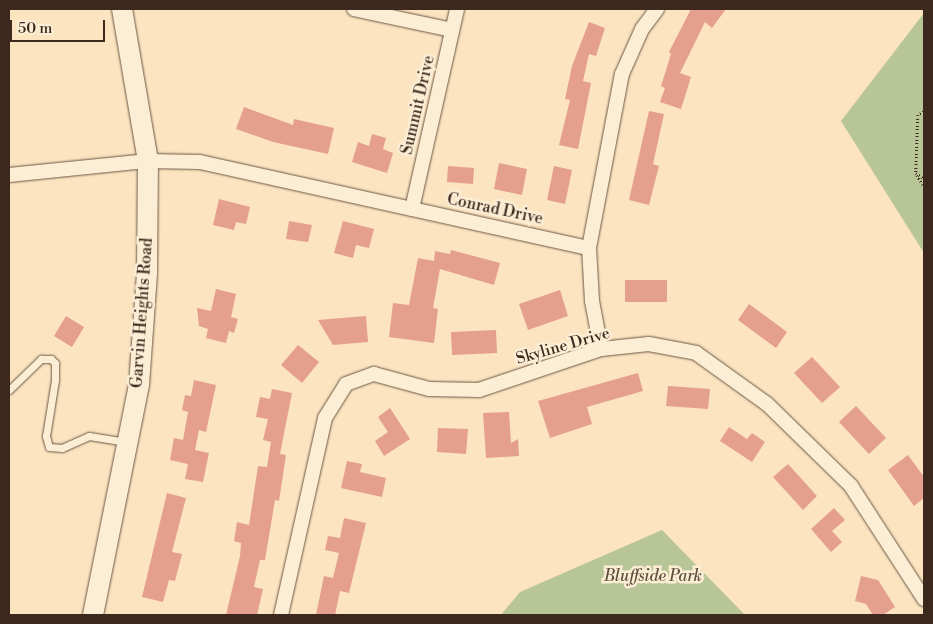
<!DOCTYPE html>
<style>
body{margin:0}
#map{position:relative;width:933px;height:624px;overflow:hidden;background:#fbe4bf;font-family:"Libre Bodoni",serif}
div>[style]{position:absolute}
[style*='--x']{left:calc(var(--x)*1px);top:calc(var(--y)*1px);width:calc(var(--w)*1px);rotate:calc(var(--a)*1deg)}
.green>*{inset:0;background:#b8c597}
.building>*{inset:0;background:#e59f8e}
.path>*{height:2.5px;margin-top:-1.25px;transform-origin:0;background:repeating-linear-gradient(90deg,#3d281e 0 1px,transparent 0 3.5px)}
.roads{filter:drop-shadow(0 0 1px #6c5746) drop-shadow(0 0 1px #6c5746)}
.service>*{height:7px;margin:-3.5px;padding:0 3.5px;transform-origin:3.5px;border-radius:3.5px;background:#fcedd5}
.minor>*{height:14px;margin:-7px;padding:0 7px;transform-origin:7px;border-radius:7px;background:#fcedd5}
.secondary>*{height:20px;margin:-10px;padding:0 10px;transform-origin:10px;border-radius:10px;background:#fcedd5}
span{translate:-50% -50%;white-space:nowrap;text-align:center;line-height:1.15;-webkit-text-stroke:5px #fcedd5;paint-order:stroke}
.street-label{font-size:16px;color:#3d281e}
.park-label{font-size:16px;color:#5c4f3c;font-style:italic}
.frame{position:absolute;inset:0;border:10px solid #3d281e;pointer-events:none}
.scale{position:absolute;left:10px;top:20px;width:95px;height:22px;box-sizing:border-box;border:2px solid #3d281e;border-top:0;padding-left:6px;font-size:15px;line-height:18px;white-space:nowrap;color:#3d281e;-webkit-text-stroke:4px #fcedd5;paint-order:stroke}
</style>
<div id="map">
<div class="green">
<i style="clip-path:polygon(924px 13px,924px 253px,841px 121px)"></i>
<i style="clip-path:polygon(662px 530px,745px 615px,501px 615px,520px 592px)"></i>
</div>
<div class="building">
<i style="clip-path:polygon(691px 9px,726px 9px,712px 28px,705px 22px,680px 73px,691px 77px,681px 109px,660px 102px,665px 88px,661px 86px,671px 54px,669px 52px)"></i>
<i style="clip-path:polygon(589px 22px,605px 28px,596px 56px,589px 54px,583px 81px,591px 83px,578px 149px,559px 145px,570px 100px,565px 99px,572px 66px)"></i>
<i style="clip-path:polygon(244px 107px,293px 125px,294px 119px,334px 128px,328px 154px,273px 142px,236px 129px)"></i>
<i style="clip-path:polygon(649px 111px,664px 114px,653px 164px,659px 166px,649px 205px,629px 200px)"></i>
<i style="clip-path:polygon(372px 134px,386px 138px,383px 149px,393px 153px,387px 173px,352px 162px,358px 142px,369px 146px)"></i>
<i style="clip-path:polygon(499px 163px,527px 169px,522px 195px,494px 189px)"></i>
<i style="clip-path:polygon(448px 166px,474px 168px,473px 184px,447px 182px)"></i>
<i style="clip-path:polygon(554px 166px,572px 170px,565px 204px,547px 200px)"></i>
<i style="clip-path:polygon(219px 199px,250px 207px,246px 224px,236px 222px,234px 230px,213px 225px)"></i>
<i style="clip-path:polygon(289px 221px,312px 225px,308px 242px,286px 239px)"></i>
<i style="clip-path:polygon(343px 221px,374px 229px,369px 248px,356px 245px,353px 258px,334px 253px)"></i>
<i style="clip-path:polygon(451px 250px,500px 263px,494px 285px,440px 269px,433px 308px,438px 309px,434px 343px,389px 337px,393px 303px,409px 305px,418px 258px,434px 261px,435px 251px,450px 254px)"></i>
<i style="clip-path:polygon(625px 280px,667px 280px,667px 302px,625px 302px)"></i>
<i style="clip-path:polygon(216px 289px,236px 294px,231px 317px,238px 319px,234px 333px,229px 331px,226px 343px,206px 338px,208px 329px,199px 326px,197px 308px,211px 311px)"></i>
<i style="clip-path:polygon(560px 290px,568px 316px,528px 330px,519px 304px)"></i>
<i style="clip-path:polygon(749px 304px,787px 332px,776px 348px,738px 320px)"></i>
<i style="clip-path:polygon(66px 316px,84px 327px,72px 347px,54px 336px)"></i>
<i style="clip-path:polygon(366px 316px,368px 342px,333px 345px,318px 320px)"></i>
<i style="clip-path:polygon(496px 330px,497px 353px,452px 355px,451px 332px)"></i>
<i style="clip-path:polygon(298px 345px,319px 362px,302px 383px,281px 365px)"></i>
<i style="clip-path:polygon(812px 357px,840px 387px,822px 403px,794px 373px)"></i>
<i style="clip-path:polygon(638px 373px,643px 391px,587px 407px,592px 424px,550px 438px,538px 401px)"></i>
<i style="clip-path:polygon(194px 380px,216px 385px,206px 432px,199px 430px,195px 450px,209px 453px,203px 482px,185px 479px,188px 464px,170px 460px,174px 438px,183px 440px,188px 412px,182px 410px,185px 395px,191px 396px)"></i>
<i style="clip-path:polygon(668px 386px,710px 389px,708px 409px,666px 406px)"></i>
<i style="clip-path:polygon(272px 389px,292px 393px,280px 454px,286px 455px,279px 501px,275px 500px,265px 560px,260px 560px,254px 587px,263px 589px,257px 615px,226px 615px,240px 556px,241px 543px,234px 541px,237px 522px,249px 525px,258px 466px,267px 467px,271px 442px,263px 440px,268px 419px,256px 417px,260px 397px,270px 399px)"></i>
<i style="clip-path:polygon(856px 406px,886px 438px,869px 454px,839px 422px)"></i>
<i style="clip-path:polygon(390px 408px,410px 439px,384px 456px,375px 441px,388px 432px,378px 417px)"></i>
<i style="clip-path:polygon(509px 412px,511px 443px,518px 439px,519px 456px,486px 458px,483px 413px)"></i>
<i style="clip-path:polygon(729px 427px,747px 439px,752px 433px,765px 442px,752px 462px,720px 441px)"></i>
<i style="clip-path:polygon(438px 428px,468px 429px,466px 454px,437px 452px)"></i>
<i style="clip-path:polygon(908px 455px,924px 477px,924px 498px,914px 506px,888px 470px)"></i>
<i style="clip-path:polygon(347px 461px,362px 464px,360px 472px,386px 478px,382px 497px,341px 488px)"></i>
<i style="clip-path:polygon(788px 464px,817px 496px,803px 510px,773px 477px)"></i>
<i style="clip-path:polygon(167px 493px,186px 498px,172px 552px,182px 554px,175px 581px,169px 580px,163px 602px,142px 597px)"></i>
<i style="clip-path:polygon(834px 508px,845px 520px,832px 531px,842px 542px,831px 552px,811px 529px)"></i>
<i style="clip-path:polygon(344px 518px,366px 523px,349px 593px,340px 591px,335px 615px,316px 615px,324px 576px,333px 578px,339px 553px,325px 550px,328px 536px,340px 538px)"></i>
<i style="clip-path:polygon(861px 576px,878px 580px,895px 607px,883px 615px,873px 615px,866px 604px,855px 601px)"></i>
</div>
<div class="path">
<i style="--x:924;--y:112;--w:7;--a:153"></i>
<i style="--x:918;--y:115;--w:58;--a:92"></i>
<i style="--x:916;--y:173;--w:10;--a:37"></i>
<i style="--x:917;--y:175;--w:13;--a:58"></i>
</div>
<div class="roads">
<div class="service">
<i style="--x:9;--y:390;--w:45;--a:-44.1"></i>
<i style="--x:41;--y:359;--w:10;--a:0"></i>
<i style="--x:51;--y:359;--w:6;--a:45"></i>
<i style="--x:55;--y:363;--w:17;--a:90"></i>
<i style="--x:55;--y:380;--w:57;--a:99.1"></i>
<i style="--x:46;--y:436;--w:11;--a:75"></i>
<i style="--x:49;--y:447;--w:13;--a:4"></i>
<i style="--x:62;--y:448;--w:30;--a:-24"></i>
<i style="--x:89;--y:436;--w:38;--a:9"></i>
</div>
<div class="minor">
<i style="--x:354;--y:9;--w:100;--a:12.1"></i>
<i style="--x:9;--y:175;--w:140;--a:-5.8"></i>
<i style="--x:148;--y:161;--w:52;--a:1.1"></i>
<i style="--x:200;--y:162;--w:398;--a:12.5"></i>
<i style="--x:412;--y:209;--w:205;--a:-77.3"></i>
<i style="--x:601;--y:349;--w:49;--a:-100.6"></i>
<i style="--x:592;--y:301;--w:53;--a:-93.2"></i>
<i style="--x:589;--y:248;--w:177;--a:-79.3"></i>
<i style="--x:622;--y:74;--w:49;--a:-66"></i>
<i style="--x:642;--y:29;--w:25;--a:-53"></i>
<i style="--x:281;--y:615;--w:202;--a:-77.4"></i>
<i style="--x:325;--y:418;--w:40;--a:-58"></i>
<i style="--x:346;--y:384;--w:30;--a:-20"></i>
<i style="--x:374;--y:374;--w:57;--a:15.3"></i>
<i style="--x:429;--y:389;--w:50;--a:1.1"></i>
<i style="--x:479;--y:390;--w:129;--a:-18.6"></i>
<i style="--x:601;--y:349;--w:48;--a:-5.9"></i>
<i style="--x:649;--y:344;--w:48;--a:10.8"></i>
<i style="--x:696;--y:353;--w:87;--a:35.7"></i>
<i style="--x:767;--y:404;--w:117;--a:44.3"></i>
<i style="--x:851;--y:486;--w:135;--a:57.1"></i>
</div>
<div class="secondary">
<i style="--x:93;--y:615;--w:235;--a:-78.7"></i>
<i style="--x:139;--y:385;--w:112;--a:-85.9"></i>
<i style="--x:147;--y:273;--w:112;--a:-89.5"></i>
<i style="--x:148;--y:161;--w:154;--a:-99.7"></i>
</div>
</div>
<div class="street-label">
<span style="left:418px;top:105px;rotate:-77deg">Summit Drive</span>
<span style="left:495px;top:209px;rotate:12deg">Conrad Drive</span>
<span style="left:142px;top:313px;rotate:-86deg">Garvin Heights Road</span>
<span style="left:563px;top:346px;rotate:-16deg">Skyline Drive</span>
</div>
<div class="park-label">
<span style="left:653px;top:576px">Bluffside Park</span>
</div>
<div class="frame"></div>
<div class="scale">50 m</div>
</div>
